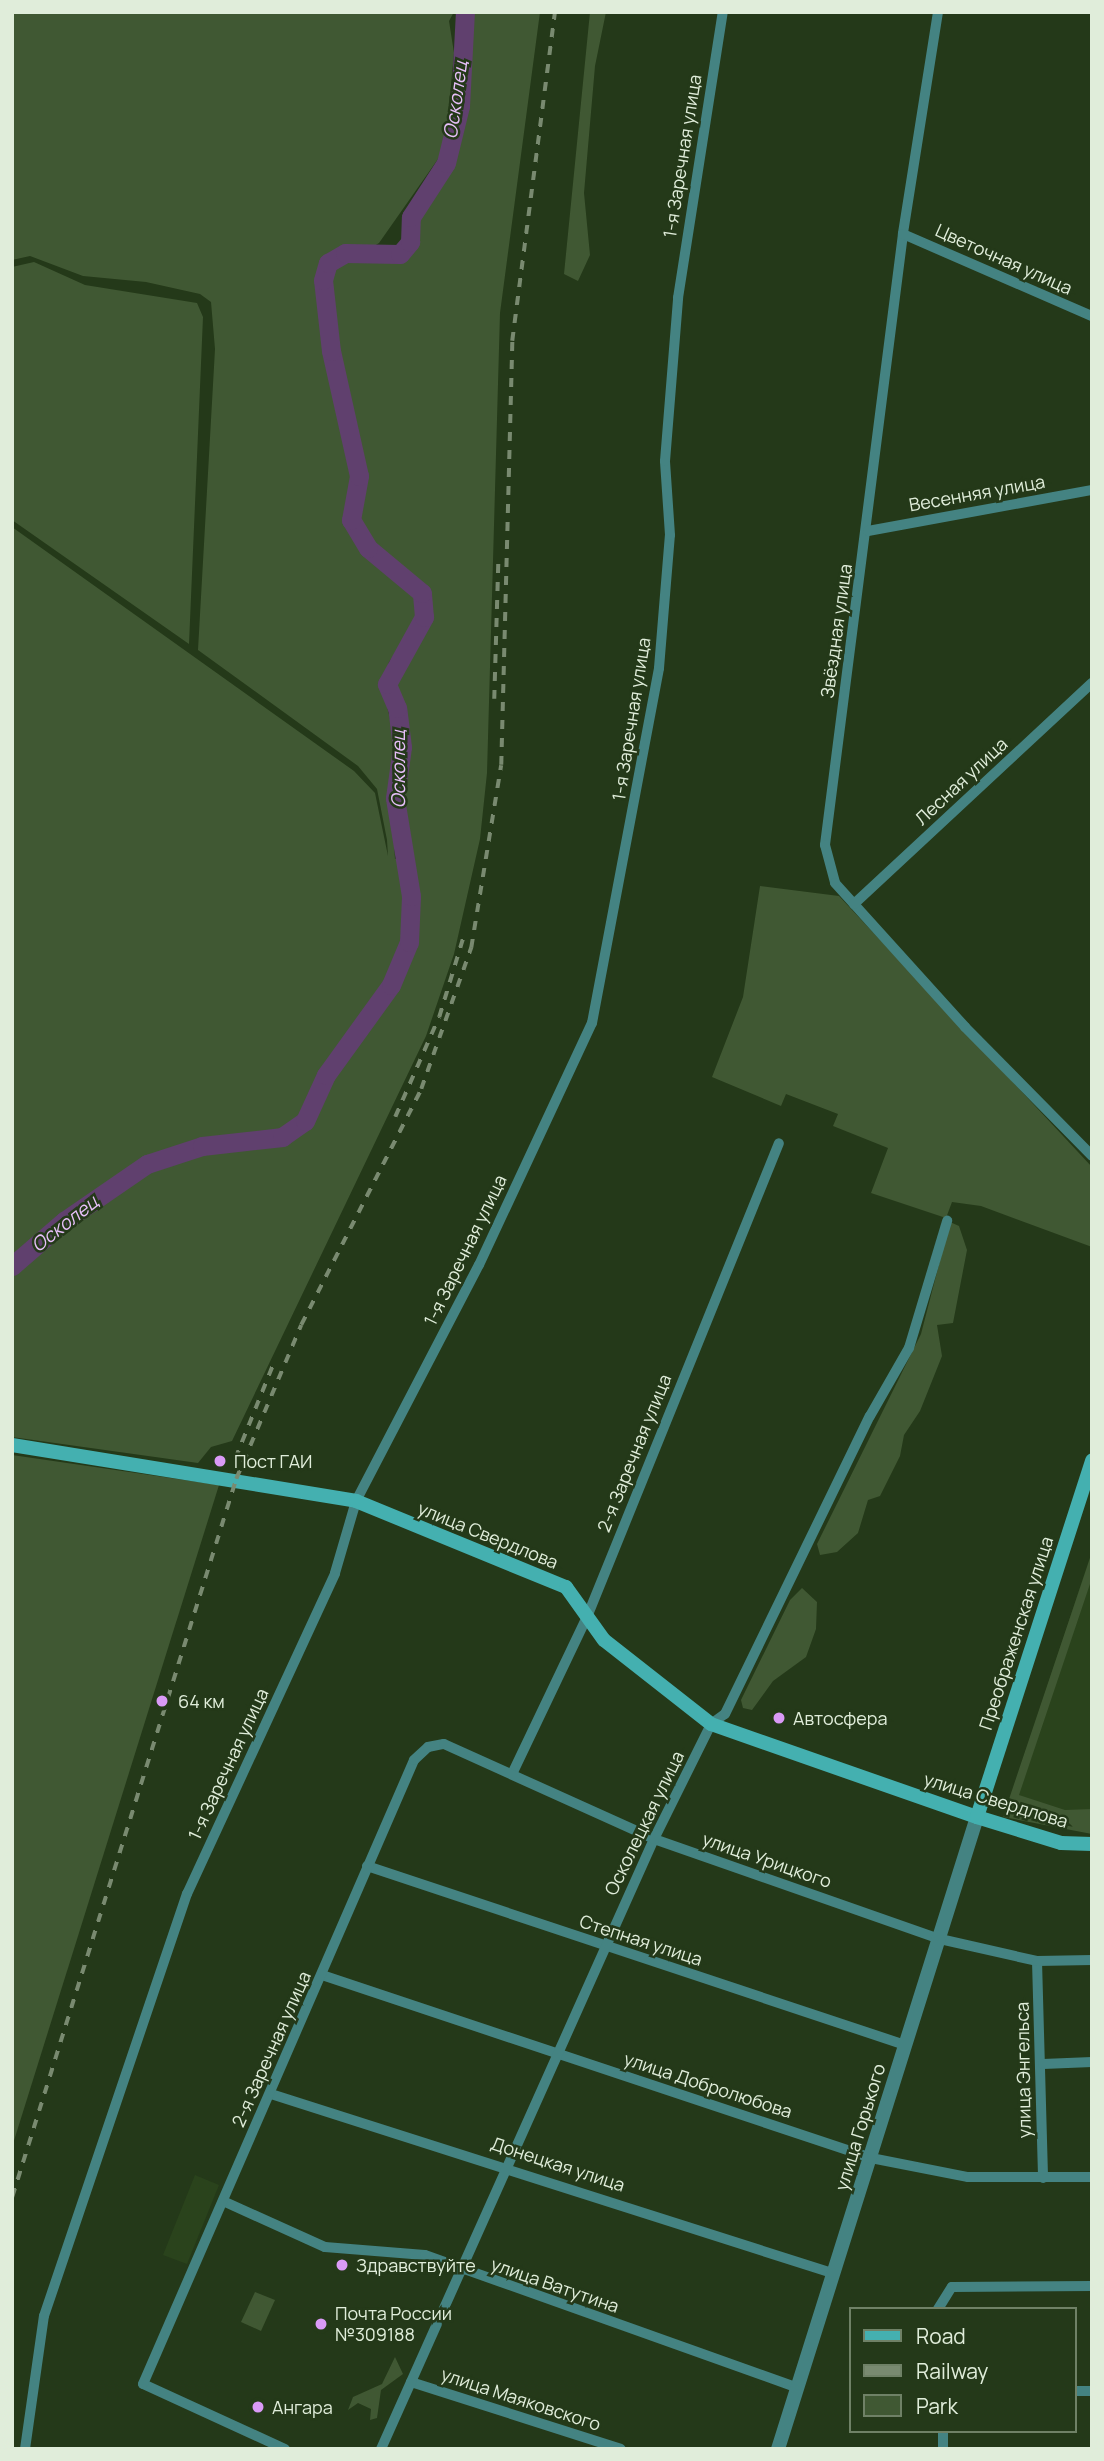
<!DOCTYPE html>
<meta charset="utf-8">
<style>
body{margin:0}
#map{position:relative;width:1104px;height:2461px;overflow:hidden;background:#243919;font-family:Manrope,sans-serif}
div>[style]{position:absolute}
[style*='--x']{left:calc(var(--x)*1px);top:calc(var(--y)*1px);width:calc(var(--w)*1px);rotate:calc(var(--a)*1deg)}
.built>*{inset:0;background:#2a431c}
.green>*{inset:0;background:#405833}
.river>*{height:19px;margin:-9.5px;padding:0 9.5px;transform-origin:9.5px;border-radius:9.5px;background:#60406e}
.minor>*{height:10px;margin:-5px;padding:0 5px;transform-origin:5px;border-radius:5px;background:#448382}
.tertiary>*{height:14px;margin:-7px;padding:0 7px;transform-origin:7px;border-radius:7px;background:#448382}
.secondary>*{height:14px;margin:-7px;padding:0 7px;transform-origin:7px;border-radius:7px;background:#44b0b0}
.rail>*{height:3.5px;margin-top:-1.75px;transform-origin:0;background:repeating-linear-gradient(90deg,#798a70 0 9px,transparent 0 18px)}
.dots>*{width:19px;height:19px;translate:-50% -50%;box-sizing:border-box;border:4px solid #243919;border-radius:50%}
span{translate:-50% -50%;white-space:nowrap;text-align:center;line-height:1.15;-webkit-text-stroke:5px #243919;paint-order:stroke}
.street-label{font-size:18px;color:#e0edda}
.poi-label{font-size:18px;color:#e0edda}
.left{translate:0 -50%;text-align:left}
.water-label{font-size:19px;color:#e7bff9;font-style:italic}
.frame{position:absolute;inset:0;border:14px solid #e0edda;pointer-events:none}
.legend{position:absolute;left:849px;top:2307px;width:228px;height:126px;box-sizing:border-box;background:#243919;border:2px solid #6f8166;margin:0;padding:9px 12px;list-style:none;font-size:21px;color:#e0edda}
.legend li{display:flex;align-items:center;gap:14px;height:35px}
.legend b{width:35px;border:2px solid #6f8166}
</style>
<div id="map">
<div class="built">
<i style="clip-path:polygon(1092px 1551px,1092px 1818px,1009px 1801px)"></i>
<i style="clip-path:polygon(195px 2175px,219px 2185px,187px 2264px,163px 2255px)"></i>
</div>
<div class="green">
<i style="clip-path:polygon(12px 12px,454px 12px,449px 21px,454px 53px,445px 149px,379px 243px,363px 253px,344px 250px,324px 263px,320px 280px,322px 319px,356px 477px,347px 523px,364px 549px,418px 594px,421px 615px,389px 662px,382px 685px,397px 749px,391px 799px,395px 859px,408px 853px,401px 799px,406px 747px,393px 681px,428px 613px,425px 592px,373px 546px,355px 513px,362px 476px,325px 279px,329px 264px,345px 254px,401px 256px,412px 243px,413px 218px,449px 164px,463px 105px,468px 12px,540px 12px,500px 313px,487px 773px,480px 839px,454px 954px,426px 1036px,232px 1441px,211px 1447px,198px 1463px,12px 1437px,12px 527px,354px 771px,375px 793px,388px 856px,387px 840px,377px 789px,358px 766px,198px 650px,215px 349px,211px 302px,200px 294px,146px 282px,83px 276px,30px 256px,12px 260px)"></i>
<i style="clip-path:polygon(590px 12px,606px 12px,595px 66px,584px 193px,590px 255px,578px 281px,564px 274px)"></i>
<i style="clip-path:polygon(34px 262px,85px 285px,197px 303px,203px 317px,189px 644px,12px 520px,12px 267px)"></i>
<i style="clip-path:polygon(760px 886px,839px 896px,1092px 1167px,1092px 1247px,981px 1206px,952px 1202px,946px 1218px,871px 1193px,888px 1148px,833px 1126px,838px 1114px,786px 1094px,781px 1106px,712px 1077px,743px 997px)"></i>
<i style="clip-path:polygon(950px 1222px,959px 1226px,967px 1250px,953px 1323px,937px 1325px,942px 1356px,920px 1411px,904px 1435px,900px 1456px,880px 1496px,868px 1500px,858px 1533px,837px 1552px,820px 1555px,817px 1544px,921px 1334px)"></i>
<i style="clip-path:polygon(12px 1455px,219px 1485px,12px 2147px)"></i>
<i style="clip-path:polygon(1092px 1552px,1092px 1578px,1019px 1795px,1065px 1810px,1092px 1809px,1092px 1834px,1003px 1817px)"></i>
<i style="clip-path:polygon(802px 1588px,817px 1602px,816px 1629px,806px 1657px,773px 1681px,752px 1710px,743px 1708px,741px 1700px,790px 1600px)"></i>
<i style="clip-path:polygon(255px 2292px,275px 2300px,261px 2331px,241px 2322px)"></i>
<i style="clip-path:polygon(395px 2357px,403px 2374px,381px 2390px,377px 2418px,370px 2420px,371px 2409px,358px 2403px,348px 2410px,353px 2397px,382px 2384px)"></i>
</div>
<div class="river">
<i style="--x:12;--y:1266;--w:69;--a:-40.9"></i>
<i style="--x:64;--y:1221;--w:101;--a:-34.5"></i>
<i style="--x:147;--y:1164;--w:58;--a:-18.1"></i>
<i style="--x:202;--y:1146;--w:81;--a:-6.4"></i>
<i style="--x:282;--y:1137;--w:28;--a:-35"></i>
<i style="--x:305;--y:1121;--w:51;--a:-65.5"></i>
<i style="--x:326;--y:1075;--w:111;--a:-54.2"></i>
<i style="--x:391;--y:985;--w:47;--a:-67.3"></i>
<i style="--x:409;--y:942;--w:46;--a:-87.5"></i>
<i style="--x:411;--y:896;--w:99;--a:-99.3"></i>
<i style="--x:395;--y:798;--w:51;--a:-82.2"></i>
<i style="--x:402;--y:747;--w:39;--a:-97"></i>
<i style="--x:397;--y:708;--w:26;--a:-113"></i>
<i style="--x:387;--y:684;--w:77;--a:-61.1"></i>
<i style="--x:424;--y:617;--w:24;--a:-95"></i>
<i style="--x:422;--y:593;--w:70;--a:-140.2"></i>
<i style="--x:368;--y:548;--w:33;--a:-121"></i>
<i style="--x:351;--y:520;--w:45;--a:-79.7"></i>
<i style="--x:359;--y:476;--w:128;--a:-102.6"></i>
<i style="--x:331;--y:351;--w:71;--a:-96.4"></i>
<i style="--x:323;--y:280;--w:18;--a:-74"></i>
<i style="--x:328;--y:263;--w:20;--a:-30"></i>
<i style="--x:345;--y:253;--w:55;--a:1"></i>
<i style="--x:400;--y:254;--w:16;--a:-50"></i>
<i style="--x:410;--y:242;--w:25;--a:-88"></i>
<i style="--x:411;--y:217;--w:64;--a:-57.1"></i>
<i style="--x:446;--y:163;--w:59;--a:-76.2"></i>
<i style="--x:460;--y:106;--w:94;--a:-87"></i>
</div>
<div class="minor">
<i style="--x:938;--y:12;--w:225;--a:99"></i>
<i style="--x:903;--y:234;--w:616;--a:97.28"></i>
<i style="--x:825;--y:845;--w:39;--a:75"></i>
<i style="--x:835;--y:883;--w:194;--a:47.9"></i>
<i style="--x:965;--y:1027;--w:181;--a:45.4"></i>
<i style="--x:903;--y:234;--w:206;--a:23.5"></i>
<i style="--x:868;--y:531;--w:228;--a:-10.4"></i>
<i style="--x:854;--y:904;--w:325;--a:-42.9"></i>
<i style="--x:513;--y:1772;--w:172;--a:-64.5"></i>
<i style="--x:587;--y:1617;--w:511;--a:-67.95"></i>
<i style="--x:367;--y:1866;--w:567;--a:18.4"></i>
<i style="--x:1037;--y:1961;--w:217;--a:88.4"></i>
<i style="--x:322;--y:1975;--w:579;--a:18.43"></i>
<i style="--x:871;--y:2158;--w:99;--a:11.1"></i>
<i style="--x:968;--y:2177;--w:124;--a:0"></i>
<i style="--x:1043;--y:2064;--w:49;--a:-2.3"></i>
<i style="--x:271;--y:2094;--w:589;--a:17.7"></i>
<i style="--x:223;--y:2201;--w:112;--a:24.3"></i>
<i style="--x:325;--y:2247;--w:100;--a:4.6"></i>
<i style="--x:425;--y:2255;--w:394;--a:19.6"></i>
<i style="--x:938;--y:2309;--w:26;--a:-58"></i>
<i style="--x:952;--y:2287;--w:140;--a:-0.4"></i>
<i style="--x:411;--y:2382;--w:220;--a:17.7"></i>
<i style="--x:1074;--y:2391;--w:18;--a:0"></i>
<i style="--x:25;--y:2449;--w:134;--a:-81.9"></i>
<i style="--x:44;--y:2316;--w:446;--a:-71.3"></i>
<i style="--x:187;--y:1894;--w:353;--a:-65.2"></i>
<i style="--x:335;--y:1573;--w:75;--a:-73.7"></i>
<i style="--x:356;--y:1501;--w:266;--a:-62.5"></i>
<i style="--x:479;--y:1265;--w:267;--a:-65"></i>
<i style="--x:592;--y:1023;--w:361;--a:-79.3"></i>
<i style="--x:659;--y:668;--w:133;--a:-85.3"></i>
<i style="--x:670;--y:535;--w:74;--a:-93.9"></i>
<i style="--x:665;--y:461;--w:164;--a:-85.4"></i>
<i style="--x:678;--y:298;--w:290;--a:-81.1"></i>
<i style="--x:285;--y:2449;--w:156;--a:-155.4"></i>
<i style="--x:143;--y:2384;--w:680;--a:-66.52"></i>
<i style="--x:414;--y:1760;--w:19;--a:-43"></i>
<i style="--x:428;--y:1747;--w:16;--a:-11"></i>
<i style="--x:444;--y:1744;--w:230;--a:24.3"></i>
<i style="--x:654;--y:1839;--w:303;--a:19.3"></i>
<i style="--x:940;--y:1939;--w:99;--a:12.8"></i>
<i style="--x:1037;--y:1961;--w:55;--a:-1"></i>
<i style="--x:381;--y:2449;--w:668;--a:-65.89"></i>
<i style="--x:654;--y:1839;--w:128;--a:-63.6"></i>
<i style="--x:711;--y:1724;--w:17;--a:-36"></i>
<i style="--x:725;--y:1714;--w:331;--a:-64.1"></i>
<i style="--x:870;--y:1416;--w:78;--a:-60.2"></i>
<i style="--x:909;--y:1348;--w:133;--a:-73.3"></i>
<i style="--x:943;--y:2449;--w:18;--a:-90"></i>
</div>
<div class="tertiary">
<i style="--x:778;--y:2449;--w:663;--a:-72.52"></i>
</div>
<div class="secondary">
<i style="--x:12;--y:1445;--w:349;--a:9.2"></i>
<i style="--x:356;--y:1501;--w:227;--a:22.3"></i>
<i style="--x:566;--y:1587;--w:65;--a:54.4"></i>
<i style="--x:604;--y:1640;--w:136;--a:38.1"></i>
<i style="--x:711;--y:1724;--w:282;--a:19.3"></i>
<i style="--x:977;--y:1817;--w:88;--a:17.2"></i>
<i style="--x:1061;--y:1843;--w:31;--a:2"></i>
<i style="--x:977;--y:1817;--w:375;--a:-72.1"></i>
</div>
<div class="rail">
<i style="--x:494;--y:699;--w:137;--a:-88.3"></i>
<i style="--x:395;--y:1117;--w:109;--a:-66.3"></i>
<i style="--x:439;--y:1017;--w:83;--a:-73.1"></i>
<i style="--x:235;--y:1459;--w:105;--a:-68.1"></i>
<i style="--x:12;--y:2197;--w:752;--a:-72.67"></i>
<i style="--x:236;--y:1479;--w:167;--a:-67.1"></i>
<i style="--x:301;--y:1325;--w:265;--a:-63"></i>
<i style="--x:421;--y:1089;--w:150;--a:-70.5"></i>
<i style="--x:471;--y:948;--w:185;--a:-80.7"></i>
<i style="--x:501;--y:765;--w:424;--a:-88.5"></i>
<i style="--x:512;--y:341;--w:332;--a:-82.6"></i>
</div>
<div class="dots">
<i style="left:220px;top:1461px;background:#da9af6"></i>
<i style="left:162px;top:1701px;background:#da9af6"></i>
<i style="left:779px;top:1718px;background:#da9af6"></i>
<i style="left:342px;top:2265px;background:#da9af6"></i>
<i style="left:321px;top:2324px;background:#da9af6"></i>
<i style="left:258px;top:2407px;background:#da9af6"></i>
</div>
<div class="street-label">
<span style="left:682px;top:156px;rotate:-81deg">1-я Заречная улица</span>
<span style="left:1004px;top:259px;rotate:24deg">Цветочная улица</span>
<span style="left:977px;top:493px;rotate:-10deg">Весенняя улица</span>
<span style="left:836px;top:631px;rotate:-82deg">Звёздная улица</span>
<span style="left:631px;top:719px;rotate:-81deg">1-я Заречная улица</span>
<span style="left:961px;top:781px;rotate:-43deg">Лесная улица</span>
<span style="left:465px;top:1250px;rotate:-64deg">1-я Заречная улица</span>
<span style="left:634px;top:1453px;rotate:-68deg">2-я Заречная улица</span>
<span style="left:488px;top:1535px;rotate:22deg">улица Свердлова</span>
<span style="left:1016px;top:1633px;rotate:-72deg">Преображенская улица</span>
<span style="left:228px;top:1764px;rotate:-65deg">1-я Заречная улица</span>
<span style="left:996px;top:1800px;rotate:17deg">улица Свердлова</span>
<span style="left:644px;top:1823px;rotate:-64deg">Осколецкая улица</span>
<span style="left:767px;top:1860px;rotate:19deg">улица Урицкого</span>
<span style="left:641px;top:1940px;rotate:18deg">Степная улица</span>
<span style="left:271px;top:2049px;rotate:-66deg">2-я Заречная улица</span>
<span style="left:1023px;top:2070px;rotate:-91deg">улица Энгельса</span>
<span style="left:708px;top:2085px;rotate:18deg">улица Добролюбова</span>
<span style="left:860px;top:2127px;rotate:-73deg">улица Горького</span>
<span style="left:558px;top:2164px;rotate:18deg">Донецкая улица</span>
<span style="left:555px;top:2285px;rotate:19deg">улица Ватутина</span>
<span style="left:521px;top:2399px;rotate:18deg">улица Маяковского</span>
</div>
<div class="poi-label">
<span class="left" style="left:234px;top:1461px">Пост ГАИ</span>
<span class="left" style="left:178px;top:1701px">64 км</span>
<span class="left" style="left:793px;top:1718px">Автосфера</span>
<span class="left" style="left:356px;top:2265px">Здравствуйте</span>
<span class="left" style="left:335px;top:2324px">Почта России<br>№309188</span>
<span class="left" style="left:272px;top:2407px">Ангара</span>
</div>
<div class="water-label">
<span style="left:456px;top:100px;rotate:-82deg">Осколец</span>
<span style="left:399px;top:769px;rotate:-90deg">Осколец</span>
<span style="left:65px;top:1224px;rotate:-38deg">Осколец</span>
</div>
<div class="frame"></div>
<ul class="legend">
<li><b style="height:9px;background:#44b0b0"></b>Road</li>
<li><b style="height:9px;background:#798a70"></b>Railway</li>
<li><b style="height:19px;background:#405833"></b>Park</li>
</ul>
</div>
